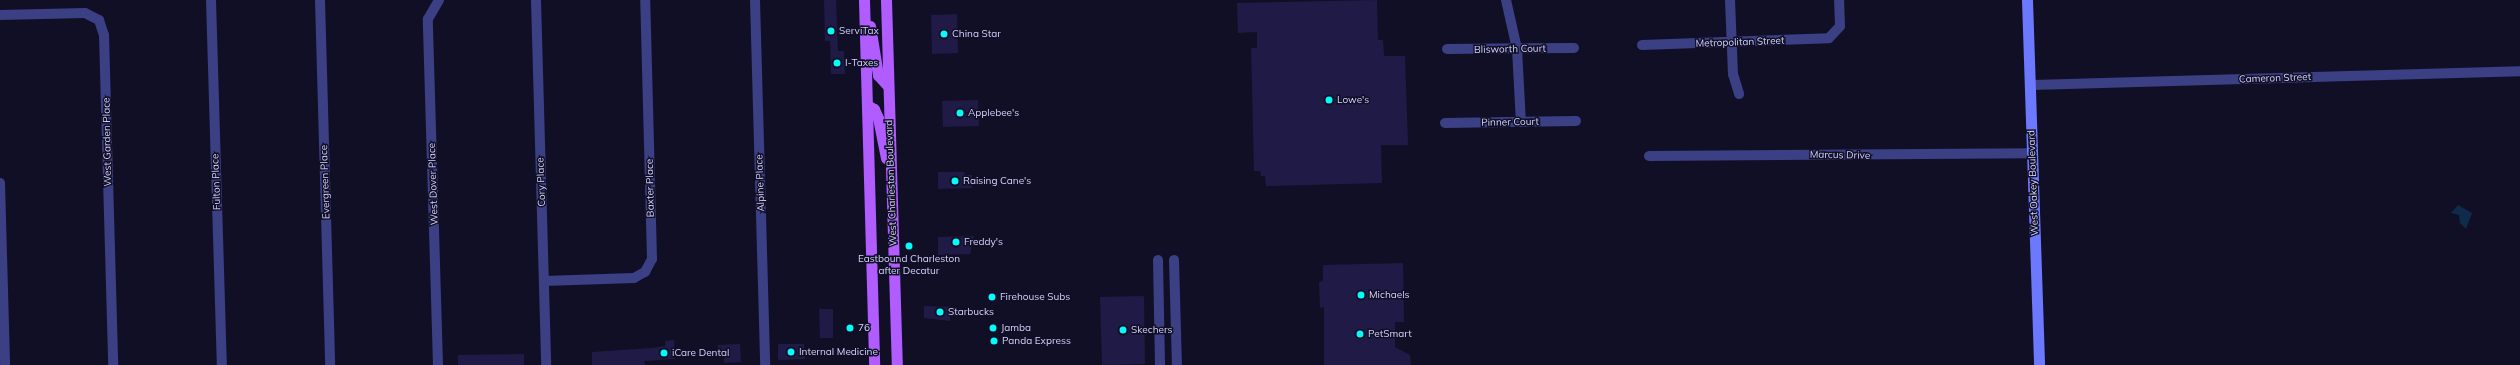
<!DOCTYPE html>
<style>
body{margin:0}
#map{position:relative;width:2520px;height:365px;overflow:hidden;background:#110f26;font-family:Mulish,sans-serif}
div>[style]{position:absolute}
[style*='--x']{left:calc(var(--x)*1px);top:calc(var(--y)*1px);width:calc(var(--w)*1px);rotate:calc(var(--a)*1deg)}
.water>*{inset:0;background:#0e2b4a}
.building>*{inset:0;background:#1f1b46}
.minor>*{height:10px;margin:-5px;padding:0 5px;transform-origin:5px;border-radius:5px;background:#3b3f84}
.secondary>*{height:11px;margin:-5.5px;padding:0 5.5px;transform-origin:5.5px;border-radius:5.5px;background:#6c78fe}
.primary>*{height:11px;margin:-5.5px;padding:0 5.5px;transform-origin:5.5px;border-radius:5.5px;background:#b05cfe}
.dots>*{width:11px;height:11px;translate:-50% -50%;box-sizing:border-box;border:2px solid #110f26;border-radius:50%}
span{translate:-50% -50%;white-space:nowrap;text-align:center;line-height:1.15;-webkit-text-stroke:3px #110f26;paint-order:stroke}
.poi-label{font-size:10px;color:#d4d4ff}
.left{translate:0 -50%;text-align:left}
.street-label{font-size:10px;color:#d4d4ff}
</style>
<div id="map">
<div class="water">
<i style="clip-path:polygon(2458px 205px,2472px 213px,2466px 229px,2460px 223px,2459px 215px,2451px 213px)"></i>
</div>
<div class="building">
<i style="clip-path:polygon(824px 0,836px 0,838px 51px,844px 51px,845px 74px,831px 74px,830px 41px,825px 41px)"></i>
<i style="clip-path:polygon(1377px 0,1378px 40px,1383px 40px,1384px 56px,1405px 56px,1408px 145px,1381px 145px,1382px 183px,1266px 186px,1265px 176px,1261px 176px,1260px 171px,1254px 171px,1251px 48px,1257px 48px,1257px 32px,1238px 33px,1237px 3px)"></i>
<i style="clip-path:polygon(957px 14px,958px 53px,932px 54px,931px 15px)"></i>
<i style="clip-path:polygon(978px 100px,979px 126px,943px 127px,942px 101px)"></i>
<i style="clip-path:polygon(964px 172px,965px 175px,972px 175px,972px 188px,938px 189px,938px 172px)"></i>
<i style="clip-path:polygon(974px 236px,970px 254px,938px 255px,938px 237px)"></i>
<i style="clip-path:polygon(1403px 263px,1404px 322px,1395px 322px,1395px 347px,1410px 355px,1411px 365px,1324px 365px,1324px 307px,1320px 308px,1319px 282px,1323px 281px,1323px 265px)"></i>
<i style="clip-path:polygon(1144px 296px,1145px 364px,1102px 365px,1100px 297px)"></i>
<i style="clip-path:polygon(924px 306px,957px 307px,957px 316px,950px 316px,950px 321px,924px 318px)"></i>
<i style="clip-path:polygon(819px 309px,833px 309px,833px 338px,820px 338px)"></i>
<i style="clip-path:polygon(674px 340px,675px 359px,644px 361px,645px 365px,592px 365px,592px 352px,652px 348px,665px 346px,665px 341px)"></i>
<i style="clip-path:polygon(740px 344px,741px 362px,724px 363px,724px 353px,718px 353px,718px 345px)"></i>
<i style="clip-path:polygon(778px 344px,804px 344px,805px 359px,778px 360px)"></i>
<i style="clip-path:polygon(524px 354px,524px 365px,458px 365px,458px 355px)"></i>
</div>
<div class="minor">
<i style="--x:211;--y:0;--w:365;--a:88.3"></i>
<i style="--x:320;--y:0;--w:365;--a:88.4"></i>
<i style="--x:536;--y:0;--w:365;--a:88.4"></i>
<i style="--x:755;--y:0;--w:365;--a:88.4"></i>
<i style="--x:1506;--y:0;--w:50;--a:77.3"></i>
<i style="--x:1517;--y:49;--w:73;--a:86.9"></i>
<i style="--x:1730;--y:0;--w:74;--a:87.7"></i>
<i style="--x:1733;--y:74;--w:21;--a:73"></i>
<i style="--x:0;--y:15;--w:85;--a:-1.3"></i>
<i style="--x:85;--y:13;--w:16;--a:27"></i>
<i style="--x:99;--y:20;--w:16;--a:72"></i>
<i style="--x:104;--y:35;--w:330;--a:88.4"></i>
<i style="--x:1642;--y:45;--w:187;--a:-2.1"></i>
<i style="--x:1829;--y:38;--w:16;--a:-47"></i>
<i style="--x:1840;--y:26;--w:26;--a:-92"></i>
<i style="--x:1447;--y:49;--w:127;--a:-0.5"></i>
<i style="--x:2030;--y:85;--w:490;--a:-1.6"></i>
<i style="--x:1445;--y:123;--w:131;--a:-0.9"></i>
<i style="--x:1649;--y:156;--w:383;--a:-0.4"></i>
<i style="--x:0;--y:183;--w:182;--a:88.4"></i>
<i style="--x:1158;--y:260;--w:105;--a:88.9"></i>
<i style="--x:1174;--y:260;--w:105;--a:88.4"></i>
<i style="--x:544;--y:281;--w:90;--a:-1.9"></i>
<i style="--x:634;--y:278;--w:13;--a:-29"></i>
<i style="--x:645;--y:272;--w:15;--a:-62"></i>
<i style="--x:652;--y:259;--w:259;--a:-91.5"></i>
<i style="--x:438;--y:365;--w:346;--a:-91.7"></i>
<i style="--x:428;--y:19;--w:22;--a:-60"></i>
</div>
<div class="secondary">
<i style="--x:2027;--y:0;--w:365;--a:88.1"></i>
</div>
<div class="primary">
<i style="--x:864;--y:0;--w:365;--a:88.4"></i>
<i style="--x:886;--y:0;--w:365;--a:88.3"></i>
<i style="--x:870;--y:26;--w:50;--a:80.7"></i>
<i style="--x:878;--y:75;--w:15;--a:48"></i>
<i style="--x:867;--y:105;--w:8;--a:30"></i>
<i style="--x:874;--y:109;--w:10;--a:66"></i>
<i style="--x:878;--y:118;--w:41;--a:78.7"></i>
</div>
<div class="dots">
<i style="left:831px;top:31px;background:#02fdfb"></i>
<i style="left:944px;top:34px;background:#02fdfb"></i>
<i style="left:837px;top:63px;background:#02fdfb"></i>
<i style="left:1329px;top:100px;background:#02fdfb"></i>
<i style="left:960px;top:113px;background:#02fdfb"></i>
<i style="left:955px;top:181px;background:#02fdfb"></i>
<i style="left:956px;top:242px;background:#02fdfb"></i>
<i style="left:909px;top:246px;background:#02fdfb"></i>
<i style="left:1361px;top:295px;background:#02fdfb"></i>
<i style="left:992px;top:297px;background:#02fdfb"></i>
<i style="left:940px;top:312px;background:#02fdfb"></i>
<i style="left:850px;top:328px;background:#02fdfb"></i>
<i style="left:993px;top:328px;background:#02fdfb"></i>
<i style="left:1123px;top:330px;background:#02fdfb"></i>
<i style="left:1360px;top:334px;background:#02fdfb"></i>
<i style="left:994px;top:341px;background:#02fdfb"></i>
<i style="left:791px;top:352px;background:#02fdfb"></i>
<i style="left:664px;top:353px;background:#02fdfb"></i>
</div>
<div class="poi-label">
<span class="left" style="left:839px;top:31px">ServiTax</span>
<span class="left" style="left:952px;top:34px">China Star</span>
<span class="left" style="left:845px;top:63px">I-Taxes</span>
<span class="left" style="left:1337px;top:100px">Lowe's</span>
<span class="left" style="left:968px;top:113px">Applebee's</span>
<span class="left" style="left:963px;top:181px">Raising Cane's</span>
<span class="left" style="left:964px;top:242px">Freddy's</span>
<span style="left:909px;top:264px">Eastbound Charleston<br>after Decatur</span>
<span class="left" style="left:1369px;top:295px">Michaels</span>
<span class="left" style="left:1000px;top:297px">Firehouse Subs</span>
<span class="left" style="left:948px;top:312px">Starbucks</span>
<span class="left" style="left:858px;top:328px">76</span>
<span class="left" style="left:1001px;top:328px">Jamba</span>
<span class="left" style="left:1131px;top:330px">Skechers</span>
<span class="left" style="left:1368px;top:334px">PetSmart</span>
<span class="left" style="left:1002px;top:341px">Panda Express</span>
<span class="left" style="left:799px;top:352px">Internal Medicine</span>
<span class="left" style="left:672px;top:353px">iCare Dental</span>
</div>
<div class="street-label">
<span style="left:1740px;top:42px;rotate:-2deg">Metropolitan Street</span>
<span style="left:1510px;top:49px;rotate:-1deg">Blisworth Court</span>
<span style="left:2275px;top:78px;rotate:-2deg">Cameron Street</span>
<span style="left:1510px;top:122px;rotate:-1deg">Pinner Court</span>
<span style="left:107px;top:142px;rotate:-91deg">West Garden Place</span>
<span style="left:1840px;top:155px;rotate:1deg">Marcus Drive</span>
<span style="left:216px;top:182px;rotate:-92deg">Fulton Place</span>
<span style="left:325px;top:182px;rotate:-92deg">Evergreen Place</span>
<span style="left:541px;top:182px;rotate:-92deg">Cory Place</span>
<span style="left:760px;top:183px;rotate:-92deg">Alpine Place</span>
<span style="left:891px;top:183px;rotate:-92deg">West Charleston Boulevard</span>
<span style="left:2033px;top:183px;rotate:-92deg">West Oakey Boulevard</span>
<span style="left:433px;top:184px;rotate:-92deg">West Dover Place</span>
<span style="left:650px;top:188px;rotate:-91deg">Baxter Place</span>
</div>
</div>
